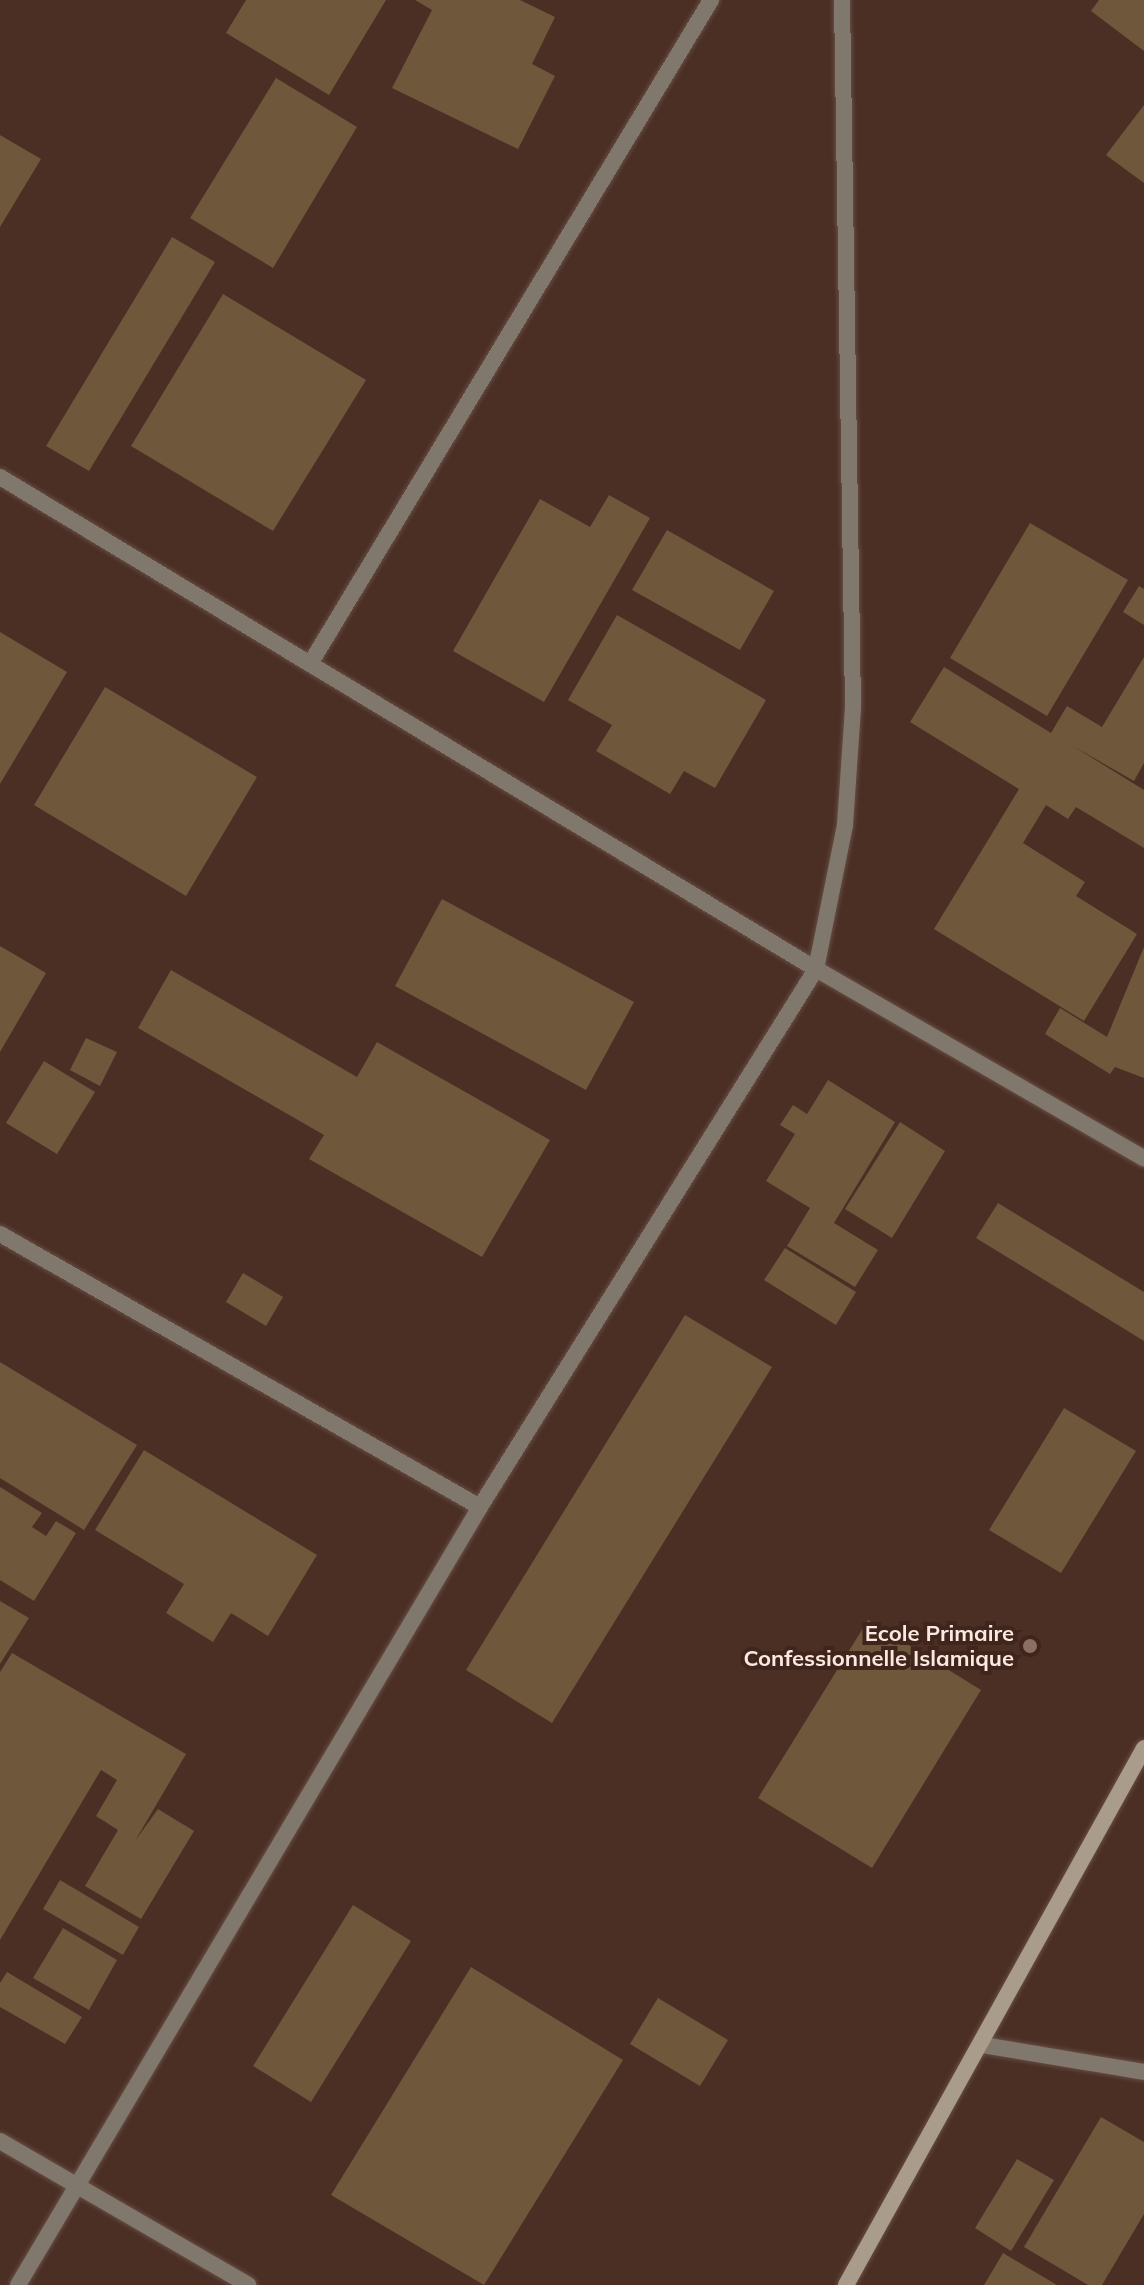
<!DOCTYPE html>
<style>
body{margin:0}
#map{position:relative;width:1144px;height:2285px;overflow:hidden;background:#4b2f25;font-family:Mulish,sans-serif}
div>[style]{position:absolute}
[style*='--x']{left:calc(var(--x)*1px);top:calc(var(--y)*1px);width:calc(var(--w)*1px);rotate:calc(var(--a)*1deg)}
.building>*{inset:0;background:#6f573c}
.roads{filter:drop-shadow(0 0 2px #674d43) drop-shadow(0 0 2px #674d43)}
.street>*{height:16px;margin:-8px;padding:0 8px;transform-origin:8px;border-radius:8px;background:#81786d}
.secondary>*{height:16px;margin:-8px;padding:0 8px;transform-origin:8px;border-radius:8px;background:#aa9c8a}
.dots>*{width:22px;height:22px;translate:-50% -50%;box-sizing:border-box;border:4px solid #40251c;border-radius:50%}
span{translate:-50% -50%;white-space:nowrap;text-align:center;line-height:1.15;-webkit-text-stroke:8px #40251c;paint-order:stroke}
.poi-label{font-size:22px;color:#fae8e1;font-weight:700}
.right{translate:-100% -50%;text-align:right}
</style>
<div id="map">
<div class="building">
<i style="clip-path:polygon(246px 0,386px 0,329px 95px,226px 33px)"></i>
<i style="clip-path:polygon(415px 0,520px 0,555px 17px,532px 64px,555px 76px,518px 149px,392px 88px,432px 10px)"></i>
<i style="clip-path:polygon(1099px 0,1144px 0,1144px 51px,1091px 11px)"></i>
<i style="clip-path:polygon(276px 78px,357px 127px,273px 268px,190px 218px)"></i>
<i style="clip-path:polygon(1144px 105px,1144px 183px,1106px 155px)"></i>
<i style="clip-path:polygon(0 135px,41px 159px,0 227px)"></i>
<i style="clip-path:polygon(172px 237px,215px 262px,89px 471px,46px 446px)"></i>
<i style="clip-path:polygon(223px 294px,366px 380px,273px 531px,131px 446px)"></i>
<i style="clip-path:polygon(609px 495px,650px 518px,544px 702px,453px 651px,540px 499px,590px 527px)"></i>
<i style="clip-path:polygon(1030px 523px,1128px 580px,1047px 716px,950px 658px)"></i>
<i style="clip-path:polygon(667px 530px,774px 591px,740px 650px,632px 590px)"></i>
<i style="clip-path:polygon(1139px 586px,1144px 589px,1144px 625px,1123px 612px)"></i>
<i style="clip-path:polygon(617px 615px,766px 700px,715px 788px,684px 771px,670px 794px,596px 751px,612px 725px,568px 700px)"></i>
<i style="clip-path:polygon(0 632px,67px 672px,0 784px)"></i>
<i style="clip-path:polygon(1144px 657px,1144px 763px,1134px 781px,1073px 746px,1144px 790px,1144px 848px,1076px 807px,1068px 819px,1046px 805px,1023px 843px,1085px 882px,1076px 896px,1137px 934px,1084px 1021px,934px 929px,1019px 789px,910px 722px,944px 667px,1051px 733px,1067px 706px,1102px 727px)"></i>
<i style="clip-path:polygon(105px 687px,257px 777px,186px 896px,34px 805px)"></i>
<i style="clip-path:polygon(442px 899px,634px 1002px,586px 1090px,395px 986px)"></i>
<i style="clip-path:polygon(0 946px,46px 973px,0 1052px)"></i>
<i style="clip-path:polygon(1144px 947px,1144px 1078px,1115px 1067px,1110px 1074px,1045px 1034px,1060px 1008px,1107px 1037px)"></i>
<i style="clip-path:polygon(171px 970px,357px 1077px,377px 1042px,550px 1140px,482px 1257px,309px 1159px,324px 1135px,138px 1028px)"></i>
<i style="clip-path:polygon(86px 1038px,117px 1052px,100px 1086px,70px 1070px)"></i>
<i style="clip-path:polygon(44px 1061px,95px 1092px,57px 1154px,6px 1123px)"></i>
<i style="clip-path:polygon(828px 1080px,895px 1122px,834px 1223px,878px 1250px,855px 1287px,787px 1246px,810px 1208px,766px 1181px,795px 1134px,780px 1125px,793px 1105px,807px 1114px)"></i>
<i style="clip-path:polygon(900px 1122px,945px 1151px,892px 1238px,845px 1209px)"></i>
<i style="clip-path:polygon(998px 1203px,1144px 1292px,1144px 1341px,976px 1238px)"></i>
<i style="clip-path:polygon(785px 1248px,856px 1292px,836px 1325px,764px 1280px)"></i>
<i style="clip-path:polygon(243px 1273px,283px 1297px,266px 1326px,226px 1302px)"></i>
<i style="clip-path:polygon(685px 1315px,772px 1367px,552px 1723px,466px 1670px)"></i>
<i style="clip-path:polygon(0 1362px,137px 1445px,84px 1530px,0 1478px)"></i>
<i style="clip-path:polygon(1064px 1408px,1136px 1451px,1061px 1573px,989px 1530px)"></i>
<i style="clip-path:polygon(144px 1450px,317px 1555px,268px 1636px,231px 1613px,213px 1642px,166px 1613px,184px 1584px,95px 1530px)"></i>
<i style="clip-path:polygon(0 1487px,42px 1513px,32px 1527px,46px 1536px,56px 1521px,76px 1533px,34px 1601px,0 1580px)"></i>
<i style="clip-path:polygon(0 1601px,29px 1618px,0 1664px)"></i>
<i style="clip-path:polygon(868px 1620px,981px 1690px,872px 1868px,758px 1798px)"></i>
<i style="clip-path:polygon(12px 1653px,186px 1754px,135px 1841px,158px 1809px,194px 1831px,141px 1919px,85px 1886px,118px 1830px,96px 1816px,117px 1780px,101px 1770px,0 1940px,0 1672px)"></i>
<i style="clip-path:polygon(60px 1880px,139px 1927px,123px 1955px,43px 1909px)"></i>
<i style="clip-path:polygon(353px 1905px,411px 1941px,311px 2102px,253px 2066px)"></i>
<i style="clip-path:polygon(63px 1928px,117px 1960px,89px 2010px,33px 1978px)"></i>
<i style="clip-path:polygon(471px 1967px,623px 2060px,484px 2285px,331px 2195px)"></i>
<i style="clip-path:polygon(7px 1972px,82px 2017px,65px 2044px,0 2007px,0 1983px)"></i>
<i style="clip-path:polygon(658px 1998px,728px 2040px,700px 2086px,630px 2044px)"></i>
<i style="clip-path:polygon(1101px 2117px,1144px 2142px,1144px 2214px,1102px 2285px,1088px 2285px,1024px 2247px)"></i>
<i style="clip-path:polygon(1017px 2159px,1054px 2180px,1011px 2251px,975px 2228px)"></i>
<i style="clip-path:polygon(1003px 2253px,1057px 2285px,984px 2285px)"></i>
</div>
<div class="roads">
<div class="street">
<i style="--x:0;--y:477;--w:953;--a:31.09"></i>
<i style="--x:816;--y:969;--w:379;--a:30"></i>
<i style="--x:310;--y:664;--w:776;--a:-58.87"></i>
<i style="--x:0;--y:1234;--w:552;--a:29.63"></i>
<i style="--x:983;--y:2045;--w:163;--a:9.5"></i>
<i style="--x:0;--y:2141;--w:287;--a:30.1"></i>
<i style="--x:18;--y:2285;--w:905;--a:-59.3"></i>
<i style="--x:480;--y:1507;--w:634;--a:-58.01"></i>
<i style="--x:816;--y:969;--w:147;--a:-78.6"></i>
<i style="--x:845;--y:825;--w:117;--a:-86.1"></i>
<i style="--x:853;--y:708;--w:708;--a:-90.89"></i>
</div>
<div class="secondary">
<i style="--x:846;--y:2285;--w:614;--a:-60.97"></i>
</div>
</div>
<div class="dots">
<i style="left:1030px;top:1646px;background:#8d6e63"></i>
</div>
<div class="poi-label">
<span class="right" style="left:1014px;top:1646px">Ecole Primaire<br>Confessionnelle Islamique</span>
</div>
</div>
